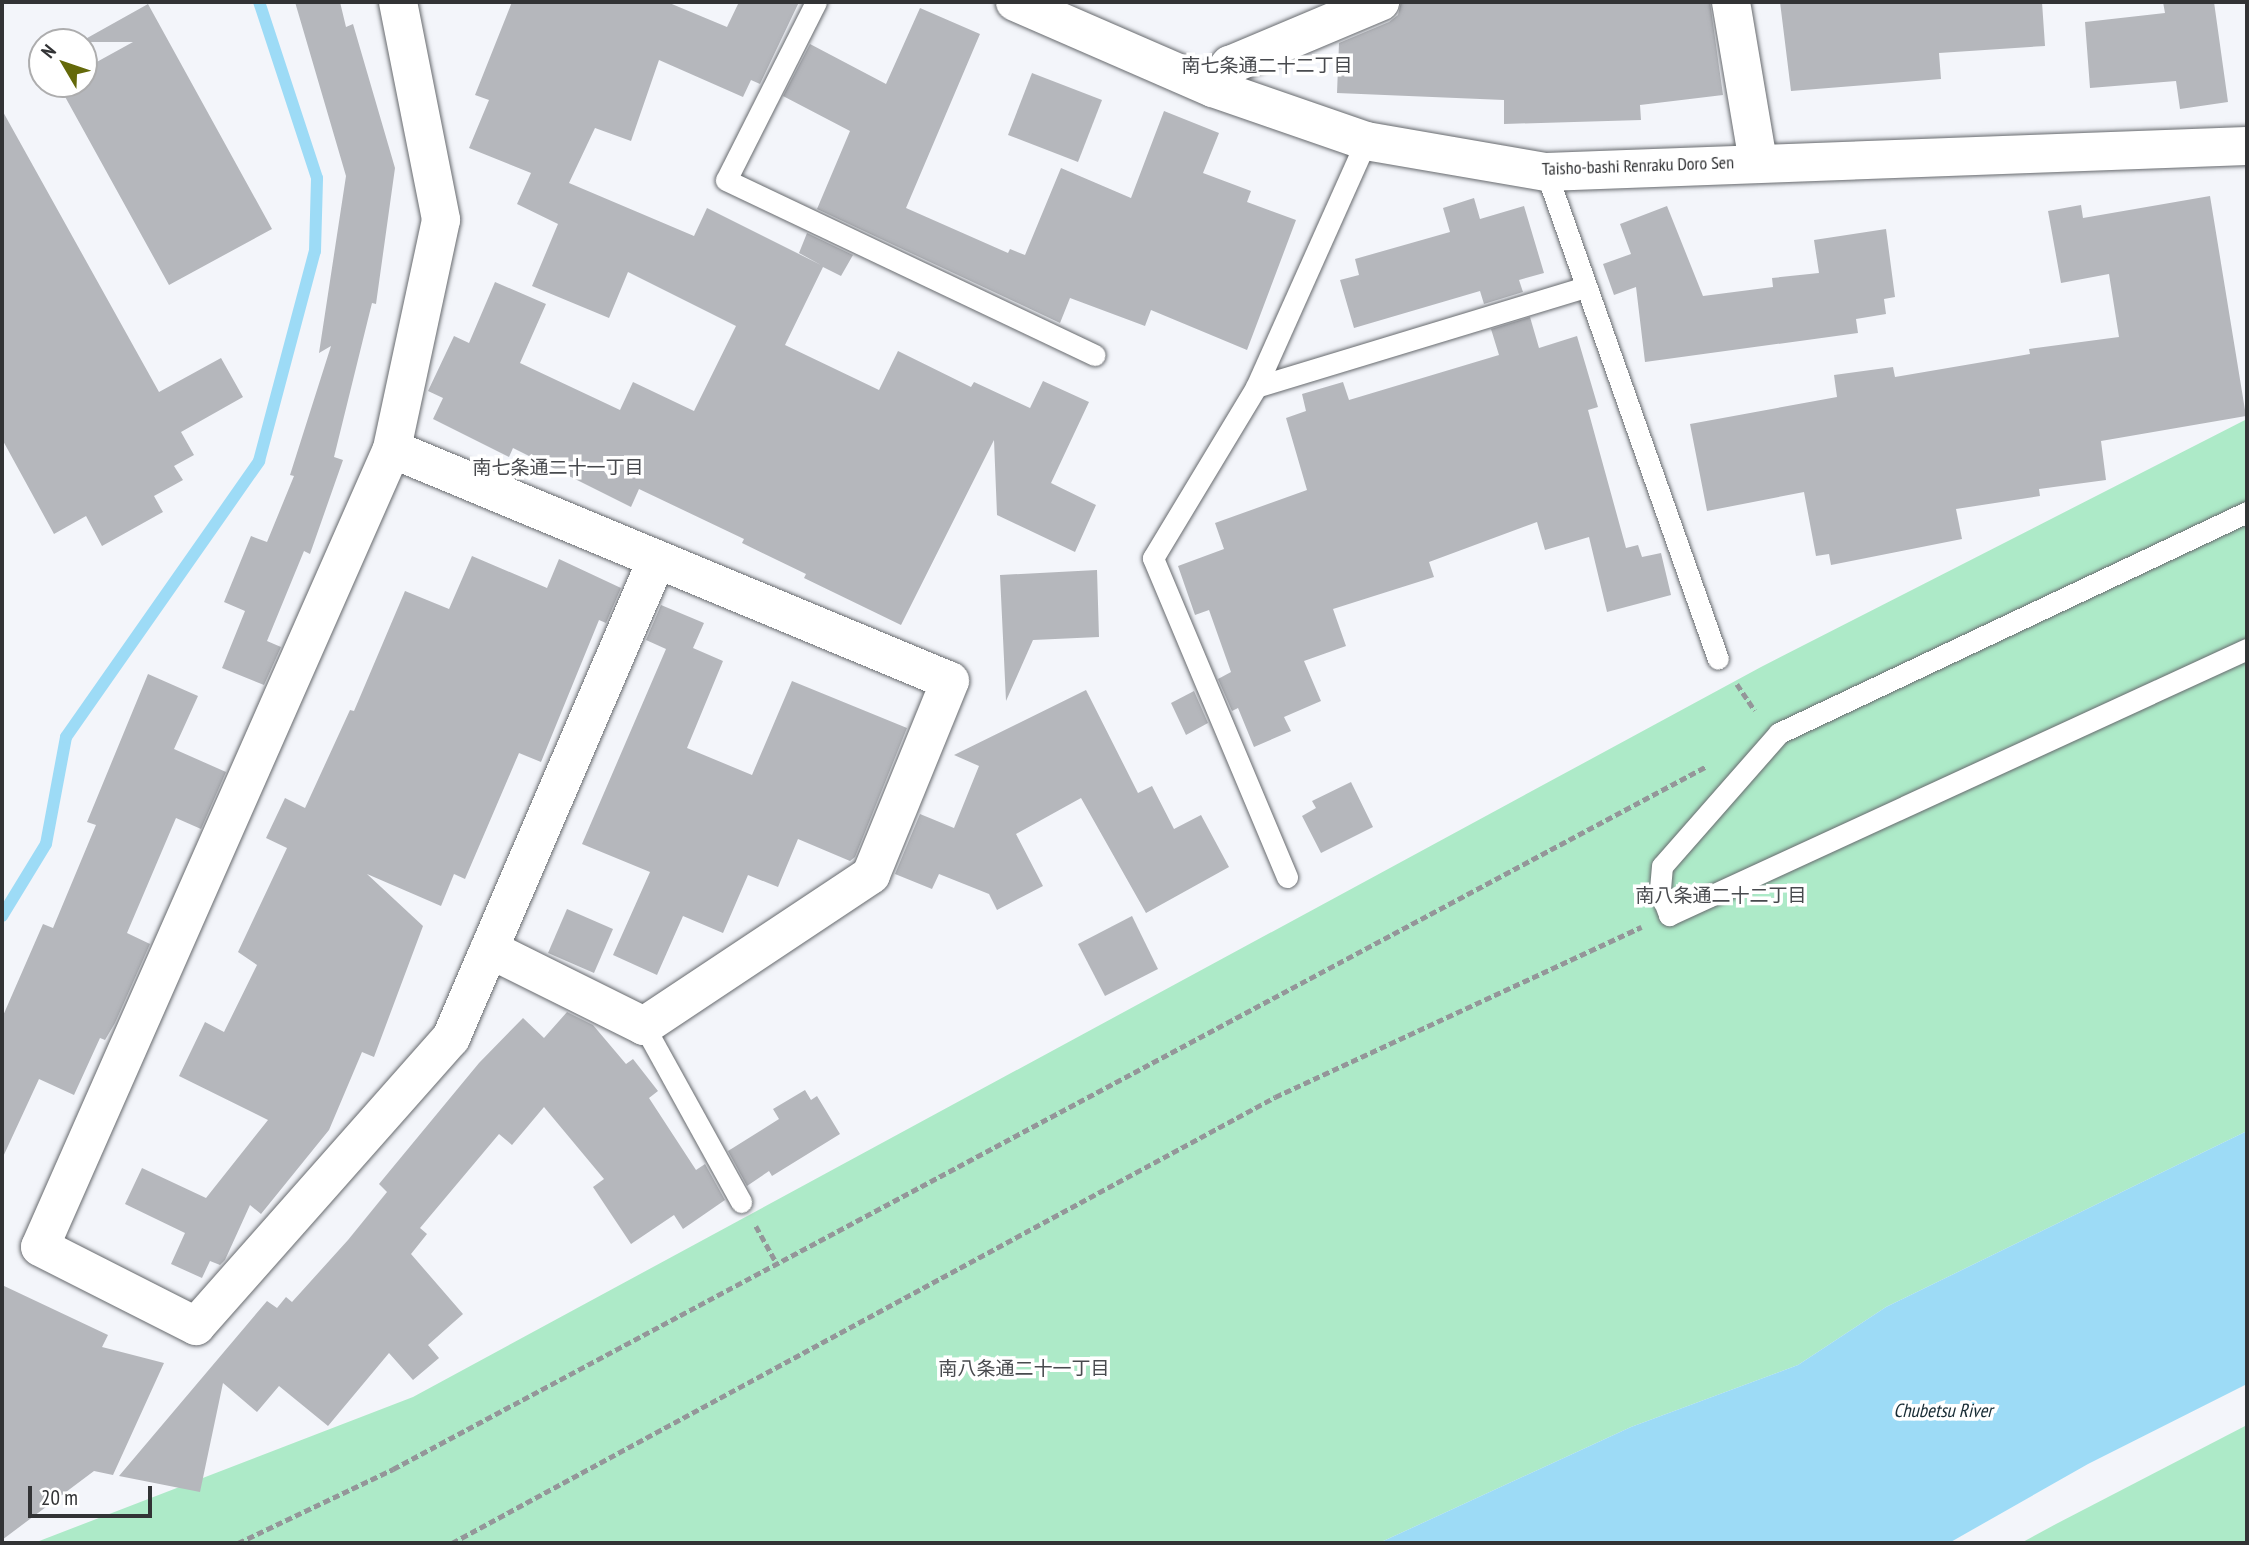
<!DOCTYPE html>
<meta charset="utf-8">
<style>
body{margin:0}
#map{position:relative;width:2249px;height:1545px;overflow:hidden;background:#f3f5fa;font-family:"PT Sans Narrow","Noto Sans JP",sans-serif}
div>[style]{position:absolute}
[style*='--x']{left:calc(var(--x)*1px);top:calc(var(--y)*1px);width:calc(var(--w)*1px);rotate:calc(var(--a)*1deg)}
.green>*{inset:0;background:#adeac8}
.water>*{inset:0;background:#9ddbf6}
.stream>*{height:12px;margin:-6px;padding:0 6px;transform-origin:6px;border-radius:6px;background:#9ddbf6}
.building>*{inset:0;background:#b5b7bc}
.path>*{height:4.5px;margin-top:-2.25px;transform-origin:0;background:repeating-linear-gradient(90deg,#949699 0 7px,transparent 0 10.5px)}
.roads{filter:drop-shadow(0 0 2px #676a6e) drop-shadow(0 0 2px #676a6e)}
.service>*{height:21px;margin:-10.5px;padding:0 10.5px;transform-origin:10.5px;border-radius:10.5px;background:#fff}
.minor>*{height:38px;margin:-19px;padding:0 19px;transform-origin:19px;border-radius:19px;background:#fff}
span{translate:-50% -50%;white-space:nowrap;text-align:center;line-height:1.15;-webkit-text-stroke:7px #fff;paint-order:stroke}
.street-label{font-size:18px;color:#323335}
.neighbourhood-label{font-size:19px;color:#484a4e}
.water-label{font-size:19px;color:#182c35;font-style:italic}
.frame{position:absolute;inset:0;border:4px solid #323335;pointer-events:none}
.north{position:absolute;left:28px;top:28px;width:70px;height:70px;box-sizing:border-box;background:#fff;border:2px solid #adadae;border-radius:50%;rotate:309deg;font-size:19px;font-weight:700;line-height:28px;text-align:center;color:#323335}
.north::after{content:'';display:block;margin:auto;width:24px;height:32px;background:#64690a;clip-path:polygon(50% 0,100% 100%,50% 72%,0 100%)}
.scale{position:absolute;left:28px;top:1486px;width:124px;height:32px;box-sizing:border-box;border:4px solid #323335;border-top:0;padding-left:9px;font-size:21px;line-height:24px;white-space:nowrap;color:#323335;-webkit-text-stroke:5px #fff;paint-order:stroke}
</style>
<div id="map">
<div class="green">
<i style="clip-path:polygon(2247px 419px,2247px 1131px,1886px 1307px,1798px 1365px,1631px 1427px,1379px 1543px,34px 1543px,413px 1397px,1761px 667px)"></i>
<i style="clip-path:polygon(2247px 1425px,2247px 1543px,2021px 1543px,2056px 1524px)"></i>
</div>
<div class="water">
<i style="clip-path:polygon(2247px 1131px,2247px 1384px,2088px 1464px,1949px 1543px,1379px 1543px,1631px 1427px,1798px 1365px,1886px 1307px)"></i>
</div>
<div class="stream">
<i style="--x:2;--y:916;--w:84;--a:-58.6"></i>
<i style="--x:46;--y:844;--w:109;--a:-79.4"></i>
<i style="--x:66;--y:737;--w:337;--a:-55"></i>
<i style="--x:259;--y:461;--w:217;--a:-75.1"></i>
<i style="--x:315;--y:251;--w:73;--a:-88.4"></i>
<i style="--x:317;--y:178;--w:185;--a:-108.2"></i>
</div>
<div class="building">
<i style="clip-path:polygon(295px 2px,340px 2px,346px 27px,353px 24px,395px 168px,376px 304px,372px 303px,334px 457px,343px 460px,310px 554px,304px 551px,267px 641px,281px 647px,264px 685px,222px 668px,245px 611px,224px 602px,251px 536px,267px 542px,294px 476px,290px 475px,331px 346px,319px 353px,346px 176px)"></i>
<i style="clip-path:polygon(512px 2px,667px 2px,727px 27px,739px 2px,799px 2px,760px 84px,751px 80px,743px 97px,659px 60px,631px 141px,595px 128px,569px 183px,694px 236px,707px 208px,821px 265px,799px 253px,807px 233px,853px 255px,841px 276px,823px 267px,785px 345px,879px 390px,898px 351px,971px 387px,974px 382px,1030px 408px,1043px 381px,1089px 402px,1051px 483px,1096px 505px,1075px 552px,997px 515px,994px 440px,901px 625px,804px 578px,806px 574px,742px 543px,744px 539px,639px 489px,631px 507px,513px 448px,509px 457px,433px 419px,443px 398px,428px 391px,454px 336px,469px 343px,495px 282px,546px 304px,520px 363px,620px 410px,633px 382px,694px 411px,736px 326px,628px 272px,609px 318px,532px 286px,558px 224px,517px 204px,531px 173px,469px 148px,489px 100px,475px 95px)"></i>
<i style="clip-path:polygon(1401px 2px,1710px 2px,1723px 95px,1640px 105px,1641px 120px,1504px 124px,1504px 100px,1337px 93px,1339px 43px,1389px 22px,1398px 15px)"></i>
<i style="clip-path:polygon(1780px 2px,2042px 2px,2045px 46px,1939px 53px,1941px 79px,1791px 91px)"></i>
<i style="clip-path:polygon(2163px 2px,2214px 2px,2228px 102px,2180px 109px,2176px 81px,2090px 88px,2085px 22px,2165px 13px)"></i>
<i style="clip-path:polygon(148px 4px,272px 229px,169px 285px,58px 84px,84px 84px,84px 69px,133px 42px,80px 42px)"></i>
<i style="clip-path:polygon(920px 8px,980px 34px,906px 208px,1008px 253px,1010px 249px,1025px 255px,1061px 168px,1131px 198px,1164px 111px,1219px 133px,1203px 173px,1251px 191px,1247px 202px,1296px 220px,1247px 350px,1151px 310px,1145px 326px,1070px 298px,1060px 323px,817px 209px,850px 131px,783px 96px,810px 44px,886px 84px)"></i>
<i style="clip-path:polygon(1032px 73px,1102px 100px,1078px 162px,1008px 135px)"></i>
<i style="clip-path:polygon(2px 110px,159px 392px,221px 358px,243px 397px,181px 432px,194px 455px,174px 466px,183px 480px,154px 496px,163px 512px,102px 546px,86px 516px,54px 534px,2px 439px)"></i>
<i style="clip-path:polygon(2210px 196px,2246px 416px,2101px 441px,2106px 480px,2039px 489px,2040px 496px,1956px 509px,1962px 539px,1831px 565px,1829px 554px,1816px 556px,1804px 492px,1707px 511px,1690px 424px,1837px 397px,1834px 375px,1893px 367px,1895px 377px,2030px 354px,2029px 349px,2119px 337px,2109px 274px,2061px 283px,2048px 211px,2081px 205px,2083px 218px)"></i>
<i style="clip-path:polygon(1474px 198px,1480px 219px,1524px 206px,1544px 273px,1519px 280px,1523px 292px,1484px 304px,1480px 291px,1354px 328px,1340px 280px,1359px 275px,1355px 259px,1450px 232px,1443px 208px)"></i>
<i style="clip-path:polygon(1667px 206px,1703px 296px,1773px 287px,1772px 278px,1819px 273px,1814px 240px,1886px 229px,1895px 297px,1884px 299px,1886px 314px,1856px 319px,1858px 333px,1645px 362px,1636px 287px,1614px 295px,1603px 264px,1631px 254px,1620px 224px)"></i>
<i style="clip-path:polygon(1530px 317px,1539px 348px,1577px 336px,1598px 407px,1588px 410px,1626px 548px,1638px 545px,1642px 557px,1661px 553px,1671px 595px,1607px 612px,1589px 537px,1545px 550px,1537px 522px,1429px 562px,1434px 577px,1333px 609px,1346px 646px,1304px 661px,1321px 701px,1284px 717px,1291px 731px,1254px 747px,1238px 708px,1232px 711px,1218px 679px,1231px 672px,1209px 610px,1195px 615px,1178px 566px,1224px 549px,1215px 523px,1307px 490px,1286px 418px,1306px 411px,1302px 394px,1343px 382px,1349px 400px,1499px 355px,1491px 329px)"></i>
<i style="clip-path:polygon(472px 556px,547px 588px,559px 559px,621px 588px,606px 623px,599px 620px,541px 762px,519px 753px,465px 879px,454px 874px,441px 906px,367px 874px,423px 926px,374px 1057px,362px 1052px,329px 1130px,261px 1214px,250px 1205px,225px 1260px,220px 1265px,210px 1261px,202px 1278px,171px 1264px,185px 1233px,125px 1204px,142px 1168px,206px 1198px,268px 1120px,179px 1076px,205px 1022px,224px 1032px,257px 965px,238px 952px,287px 848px,266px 838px,285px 798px,305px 808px,350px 710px,354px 711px,405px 591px,449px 609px)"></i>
<i style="clip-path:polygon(1097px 570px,1099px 637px,1033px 640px,1006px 701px,1000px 575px)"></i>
<i style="clip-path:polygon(661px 605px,704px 623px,693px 648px,723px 661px,687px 748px,752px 775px,792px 681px,907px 728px,855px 857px,850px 861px,798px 839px,778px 887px,748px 875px,723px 933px,683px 916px,657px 975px,613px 955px,650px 872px,582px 844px,666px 649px,646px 640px)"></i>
<i style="clip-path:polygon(148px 674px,198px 696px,174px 749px,226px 772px,201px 829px,176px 818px,127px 933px,150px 944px,115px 1023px,105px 1040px,100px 1038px,74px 1095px,39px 1079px,2px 1159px,2px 1018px,43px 924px,53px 928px,96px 825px,87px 822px)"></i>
<i style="clip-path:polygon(1086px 690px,1138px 793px,1152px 786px,1174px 829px,1201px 815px,1229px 867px,1146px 913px,1081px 798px,1016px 834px,1043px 886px,997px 910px,989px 894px,939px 874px,932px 889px,895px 874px,920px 814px,954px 828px,979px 766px,954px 755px)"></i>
<i style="clip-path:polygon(1194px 691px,1208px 723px,1186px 735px,1171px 703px)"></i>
<i style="clip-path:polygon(1351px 782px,1373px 827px,1321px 853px,1302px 816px,1316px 808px,1312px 801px)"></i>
<i style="clip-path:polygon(567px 909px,613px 929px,594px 973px,548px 953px)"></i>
<i style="clip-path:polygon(1132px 916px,1158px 969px,1105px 996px,1078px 944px)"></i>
<i style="clip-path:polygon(567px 1012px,593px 1025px,626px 1064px,633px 1059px,658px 1091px,649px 1098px,696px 1170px,705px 1164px,725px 1200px,683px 1229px,674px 1215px,631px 1244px,593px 1187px,604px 1179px,544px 1107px,512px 1145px,499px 1134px,420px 1228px,427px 1234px,411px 1254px,463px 1314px,428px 1345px,439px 1358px,413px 1380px,389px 1353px,328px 1426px,279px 1386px,257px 1412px,223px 1383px,200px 1492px,119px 1476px,267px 1301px,277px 1308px,286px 1297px,292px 1302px,348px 1240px,387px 1192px,379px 1184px,479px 1063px,523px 1018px,544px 1038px)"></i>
<i style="clip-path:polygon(805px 1090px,811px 1100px,817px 1096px,840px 1134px,772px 1176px,769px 1171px,747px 1186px,728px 1151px,779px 1119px,773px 1109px)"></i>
<i style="clip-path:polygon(2px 1285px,108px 1335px,102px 1347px,164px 1363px,113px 1475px,94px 1471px,2px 1540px)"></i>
</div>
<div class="path">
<i style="--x:1737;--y:684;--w:32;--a:56"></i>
<i style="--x:756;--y:1226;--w:41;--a:60.9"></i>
<i style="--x:238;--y:1543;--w:172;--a:-25.5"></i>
<i style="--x:393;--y:1469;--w:1488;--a:-28.15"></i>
<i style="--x:452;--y:1543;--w:936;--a:-28.45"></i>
<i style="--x:1275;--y:1097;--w:404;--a:-24.9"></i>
</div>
<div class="roads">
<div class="service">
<i style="--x:816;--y:2;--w:199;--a:116.8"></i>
<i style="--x:726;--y:180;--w:408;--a:25.4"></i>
<i style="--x:1546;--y:172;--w:516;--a:70.55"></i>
<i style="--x:1256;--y:387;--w:269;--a:-65.9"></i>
<i style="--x:2247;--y:512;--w:518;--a:154.72"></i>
<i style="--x:1779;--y:733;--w:177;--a:131.3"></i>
<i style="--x:1662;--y:866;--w:25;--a:95"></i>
<i style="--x:1660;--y:891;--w:26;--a:69"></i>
<i style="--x:1669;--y:915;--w:636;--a:-24.71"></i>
<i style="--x:1287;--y:877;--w:346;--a:-112.8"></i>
<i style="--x:1153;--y:558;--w:200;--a:-58.9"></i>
<i style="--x:1256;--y:387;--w:344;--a:-16.9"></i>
<i style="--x:644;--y:1026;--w:201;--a:61.1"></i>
</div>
<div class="minor">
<i style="--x:398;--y:2;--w:222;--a:78.8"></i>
<i style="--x:441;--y:220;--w:234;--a:102.1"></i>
<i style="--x:392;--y:449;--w:872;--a:113.8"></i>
<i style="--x:40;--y:1247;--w:175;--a:26.9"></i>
<i style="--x:196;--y:1326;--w:385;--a:-48.5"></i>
<i style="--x:451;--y:1038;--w:521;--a:-66.73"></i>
<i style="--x:1015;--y:2;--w:216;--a:23.5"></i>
<i style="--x:1213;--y:88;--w:162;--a:19.1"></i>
<i style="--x:1366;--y:141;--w:183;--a:9.8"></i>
<i style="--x:1546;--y:172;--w:701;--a:-2.12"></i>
<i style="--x:1731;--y:2;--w:162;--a:80.4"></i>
<i style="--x:1213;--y:88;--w:29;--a:-54"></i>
<i style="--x:1230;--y:65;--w:163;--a:-22.8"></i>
<i style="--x:392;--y:449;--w:604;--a:22.58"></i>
<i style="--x:950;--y:681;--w:209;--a:112.2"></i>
<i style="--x:871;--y:875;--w:273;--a:146.4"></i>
<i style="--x:644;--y:1026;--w:173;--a:-153.6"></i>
</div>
</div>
<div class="street-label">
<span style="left:1638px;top:166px;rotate:-2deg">Taisho-bashi Renraku Doro Sen</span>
</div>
<div class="neighbourhood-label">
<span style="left:1267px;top:66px">南七条通二十二丁目</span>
<span style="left:558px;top:468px">南七条通二十一丁目</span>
<span style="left:1721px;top:896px">南八条通二十二丁目</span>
<span style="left:1024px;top:1369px">南八条通二十一丁目</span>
</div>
<div class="water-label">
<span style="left:1943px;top:1411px">Chubetsu River</span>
</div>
<div class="frame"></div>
<div class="north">N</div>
<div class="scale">20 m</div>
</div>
